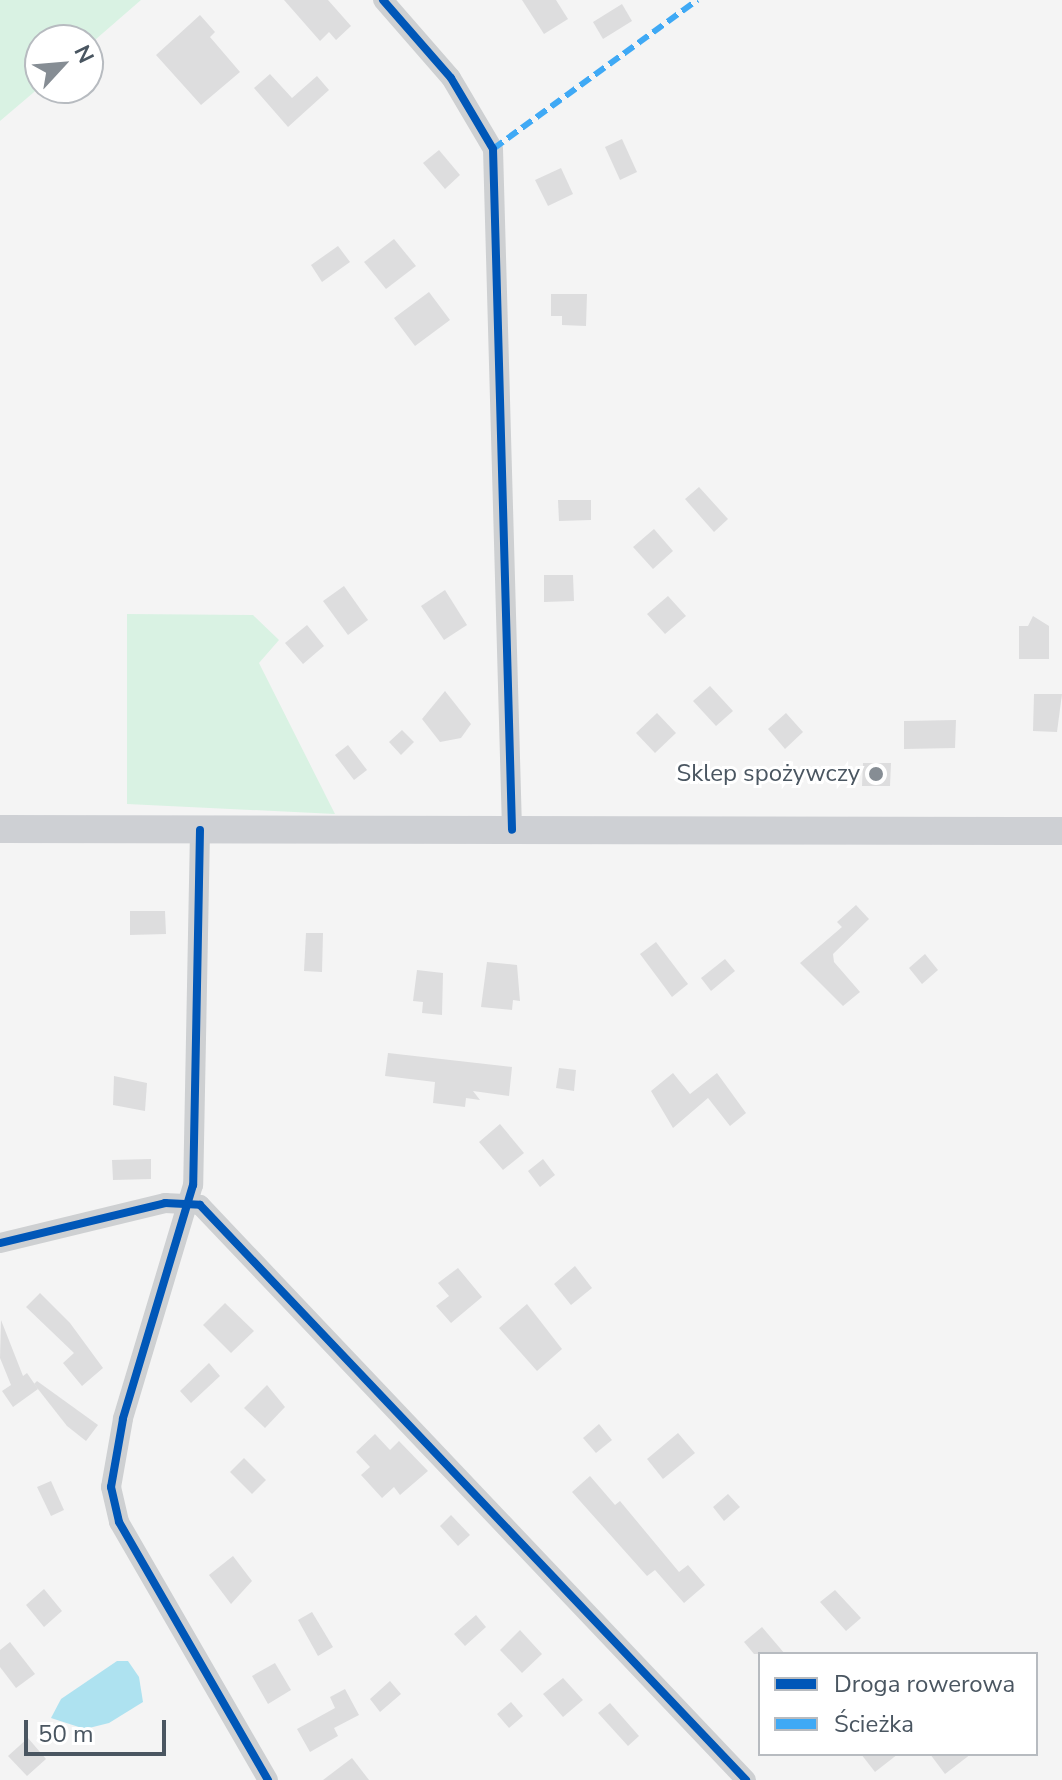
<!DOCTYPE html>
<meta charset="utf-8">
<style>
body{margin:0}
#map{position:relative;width:1062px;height:1780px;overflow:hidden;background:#f4f4f4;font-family:"Nunito Sans",sans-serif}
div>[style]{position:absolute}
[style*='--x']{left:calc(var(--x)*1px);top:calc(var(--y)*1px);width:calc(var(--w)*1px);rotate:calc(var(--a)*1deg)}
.green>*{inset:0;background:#d9f2e3}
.water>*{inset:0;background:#aee2f0}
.building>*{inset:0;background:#ddddde}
.minor>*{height:20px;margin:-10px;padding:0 10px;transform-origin:10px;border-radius:10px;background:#ced0d2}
.secondary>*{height:28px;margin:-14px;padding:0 14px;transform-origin:14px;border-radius:14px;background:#ced0d4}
.quiet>*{height:6px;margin-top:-3px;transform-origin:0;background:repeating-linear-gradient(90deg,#3fa9f5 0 12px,transparent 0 18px)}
.cycleway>*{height:8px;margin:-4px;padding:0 4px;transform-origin:4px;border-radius:4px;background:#0057b8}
.dots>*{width:22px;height:22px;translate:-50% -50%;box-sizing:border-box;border:4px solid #fff;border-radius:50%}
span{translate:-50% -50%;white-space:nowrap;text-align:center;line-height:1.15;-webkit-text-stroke:6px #fff;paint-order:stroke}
.poi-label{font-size:24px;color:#4a5661}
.right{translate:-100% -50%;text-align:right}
.legend{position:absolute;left:758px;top:1652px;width:280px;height:104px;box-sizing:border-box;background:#fff;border:2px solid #b7bbc0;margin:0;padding:10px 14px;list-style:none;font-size:24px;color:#4a5661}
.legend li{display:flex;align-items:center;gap:16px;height:40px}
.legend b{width:40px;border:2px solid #b7bbc0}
.north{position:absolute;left:24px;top:24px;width:80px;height:80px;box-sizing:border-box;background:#fff;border:2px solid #b7bbc0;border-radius:50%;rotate:64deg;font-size:22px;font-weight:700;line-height:32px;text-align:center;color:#4a5661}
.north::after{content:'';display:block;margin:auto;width:28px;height:36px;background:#868d94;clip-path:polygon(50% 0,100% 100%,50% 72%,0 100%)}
.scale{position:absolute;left:24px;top:1720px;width:142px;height:36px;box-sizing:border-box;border:4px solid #4a5661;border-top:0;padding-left:10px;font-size:24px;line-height:28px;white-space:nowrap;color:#4a5661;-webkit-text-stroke:6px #fff;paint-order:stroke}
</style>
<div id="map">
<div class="green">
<i style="clip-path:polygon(0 0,141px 0,88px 46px,88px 40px,40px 40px,40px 87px,0 121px)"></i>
<i style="clip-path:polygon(127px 614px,253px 615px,279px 640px,259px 663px,335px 814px,127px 804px)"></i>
</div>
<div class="water">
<i style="clip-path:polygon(117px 1661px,128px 1661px,139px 1677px,143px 1702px,109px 1723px,85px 1729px,51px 1718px,61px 1699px)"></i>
</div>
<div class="building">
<i style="clip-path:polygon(284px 0,328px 0,351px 26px,336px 40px,329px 32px,320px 41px)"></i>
<i style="clip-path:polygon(522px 0,556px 0,568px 19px,544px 34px)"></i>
<i style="clip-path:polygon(622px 4px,632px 21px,603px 39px,593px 22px)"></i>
<i style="clip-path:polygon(200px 15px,215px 32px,210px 37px,240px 72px,201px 105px,156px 55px)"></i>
<i style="clip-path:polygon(270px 74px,292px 98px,317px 76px,329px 90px,288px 127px,254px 88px)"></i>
<i style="clip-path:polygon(622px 139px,637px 172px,620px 180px,605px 147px)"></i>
<i style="clip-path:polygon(439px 150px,460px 175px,445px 189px,423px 163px)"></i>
<i style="clip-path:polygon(561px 168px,573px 194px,548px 206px,535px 180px)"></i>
<i style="clip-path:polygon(394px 239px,416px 266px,386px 289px,364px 262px)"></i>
<i style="clip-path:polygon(338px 246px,350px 262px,322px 282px,311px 265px)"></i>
<i style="clip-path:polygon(429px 292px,450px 320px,415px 346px,394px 318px)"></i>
<i style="clip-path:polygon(551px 294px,587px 294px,586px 326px,562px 325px,562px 316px,551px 316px)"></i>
<i style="clip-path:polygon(699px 487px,728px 519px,714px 532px,685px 499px)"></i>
<i style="clip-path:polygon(558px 500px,591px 500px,591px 520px,559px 521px)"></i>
<i style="clip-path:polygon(654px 529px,673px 551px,653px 569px,633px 547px)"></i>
<i style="clip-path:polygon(544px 575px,573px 575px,574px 601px,544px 602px)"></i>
<i style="clip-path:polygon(344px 586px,368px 620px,348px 635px,323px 601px)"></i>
<i style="clip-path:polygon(445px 590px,467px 625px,444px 640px,421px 606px)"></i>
<i style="clip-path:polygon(668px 596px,686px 616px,665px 634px,647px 614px)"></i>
<i style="clip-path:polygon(1033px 616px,1049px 626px,1049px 659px,1019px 659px,1019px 626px,1028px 626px)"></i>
<i style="clip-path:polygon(307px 625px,324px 646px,303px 664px,285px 643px)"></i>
<i style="clip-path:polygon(710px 686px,733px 711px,716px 726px,693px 701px)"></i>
<i style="clip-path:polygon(445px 691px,471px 724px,461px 738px,440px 742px,422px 719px)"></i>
<i style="clip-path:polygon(1034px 694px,1062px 694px,1057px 732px,1033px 731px)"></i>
<i style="clip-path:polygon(657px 713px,676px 733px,655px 753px,636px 733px)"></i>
<i style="clip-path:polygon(786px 713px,803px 732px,785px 749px,768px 729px)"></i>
<i style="clip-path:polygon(956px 720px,955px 748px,904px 749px,904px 721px)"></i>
<i style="clip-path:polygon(402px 730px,414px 742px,401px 755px,389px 742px)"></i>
<i style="clip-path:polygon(348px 745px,367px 770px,354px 780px,335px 755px)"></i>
<i style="clip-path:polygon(863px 763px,891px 763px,890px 786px,862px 786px)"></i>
<i style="clip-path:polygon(856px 905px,869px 919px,833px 954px,834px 962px,860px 992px,843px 1006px,800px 963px,842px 927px,837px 922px)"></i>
<i style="clip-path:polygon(130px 911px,165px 911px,166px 934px,130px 935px)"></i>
<i style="clip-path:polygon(306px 933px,323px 933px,322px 972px,304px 971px)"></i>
<i style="clip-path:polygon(656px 942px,688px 984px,672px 997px,640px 954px)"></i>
<i style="clip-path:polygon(925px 954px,938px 970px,922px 984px,909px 968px)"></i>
<i style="clip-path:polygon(725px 959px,735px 971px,711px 991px,701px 978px)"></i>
<i style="clip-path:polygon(487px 962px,517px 965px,520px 1001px,513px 1000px,512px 1010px,481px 1007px)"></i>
<i style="clip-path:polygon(417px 970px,443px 973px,442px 1015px,422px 1013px,423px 1002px,413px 1001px)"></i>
<i style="clip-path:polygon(388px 1053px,512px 1067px,509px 1096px,473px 1091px,480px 1100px,466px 1098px,465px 1107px,433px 1103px,435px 1082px,385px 1076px)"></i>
<i style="clip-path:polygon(559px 1068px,576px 1070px,574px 1091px,556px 1088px)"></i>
<i style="clip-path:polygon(673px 1073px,690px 1094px,717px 1073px,746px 1113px,730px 1126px,708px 1098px,673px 1128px,651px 1091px)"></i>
<i style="clip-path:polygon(114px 1076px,147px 1083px,145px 1111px,113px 1105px)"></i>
<i style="clip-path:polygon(500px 1124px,524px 1153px,503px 1170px,479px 1142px)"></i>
<i style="clip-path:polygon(151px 1159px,151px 1179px,113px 1180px,112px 1160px)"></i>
<i style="clip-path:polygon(543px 1159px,555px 1175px,540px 1187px,528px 1171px)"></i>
<i style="clip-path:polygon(575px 1266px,592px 1288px,571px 1305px,554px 1284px)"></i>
<i style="clip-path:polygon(458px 1268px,482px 1297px,451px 1323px,436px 1306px,449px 1296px,438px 1283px)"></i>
<i style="clip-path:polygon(40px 1293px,70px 1323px,103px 1368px,82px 1386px,63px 1363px,74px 1353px,26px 1307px)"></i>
<i style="clip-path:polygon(225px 1303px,254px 1331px,231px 1353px,203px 1325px)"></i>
<i style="clip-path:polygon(527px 1304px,562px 1349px,537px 1371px,499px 1328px)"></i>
<i style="clip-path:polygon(1px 1320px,23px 1376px,27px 1373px,38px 1389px,13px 1407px,2px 1391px,11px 1385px,0 1358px)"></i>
<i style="clip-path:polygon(209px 1363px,220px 1376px,191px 1403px,180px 1391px)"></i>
<i style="clip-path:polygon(37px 1381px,98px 1425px,86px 1441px,67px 1426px,34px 1384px)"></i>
<i style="clip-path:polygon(267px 1385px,285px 1407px,265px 1428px,244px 1408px)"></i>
<i style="clip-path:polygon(599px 1424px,612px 1440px,596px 1453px,583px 1438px)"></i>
<i style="clip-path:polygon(678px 1433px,695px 1453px,663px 1479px,647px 1459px)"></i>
<i style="clip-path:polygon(375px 1434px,390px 1450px,399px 1441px,428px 1471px,400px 1495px,394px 1487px,382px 1498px,361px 1475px,370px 1467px,356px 1452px)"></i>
<i style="clip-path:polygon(244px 1458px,266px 1480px,252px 1494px,230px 1472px)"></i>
<i style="clip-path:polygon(590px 1476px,615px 1505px,620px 1501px,679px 1572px,688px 1565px,705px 1585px,684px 1603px,655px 1570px,647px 1576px,572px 1492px)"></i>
<i style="clip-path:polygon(51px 1481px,64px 1510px,51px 1516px,37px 1487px)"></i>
<i style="clip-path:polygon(728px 1494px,740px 1507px,724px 1521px,713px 1507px)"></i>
<i style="clip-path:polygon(451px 1515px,470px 1535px,458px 1546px,440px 1526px)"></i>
<i style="clip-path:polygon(233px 1556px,252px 1581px,231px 1604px,209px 1575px)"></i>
<i style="clip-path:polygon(44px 1589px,62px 1611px,44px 1627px,26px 1605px)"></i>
<i style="clip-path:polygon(835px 1590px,861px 1618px,846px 1631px,820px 1602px)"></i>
<i style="clip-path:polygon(312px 1612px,333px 1647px,318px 1656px,298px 1620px)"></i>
<i style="clip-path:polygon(476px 1615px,486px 1627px,465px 1646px,454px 1634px)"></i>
<i style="clip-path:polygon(762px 1627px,785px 1654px,754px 1654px,744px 1642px)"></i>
<i style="clip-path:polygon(520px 1630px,542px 1654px,522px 1673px,500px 1650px)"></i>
<i style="clip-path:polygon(10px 1642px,35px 1674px,16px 1688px,0 1667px,0 1650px)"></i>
<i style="clip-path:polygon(275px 1663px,291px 1690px,268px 1704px,252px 1676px)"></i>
<i style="clip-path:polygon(563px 1678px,583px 1700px,563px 1717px,543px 1694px)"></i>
<i style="clip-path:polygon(390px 1681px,401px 1694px,380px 1712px,370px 1699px)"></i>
<i style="clip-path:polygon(345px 1689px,359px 1715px,334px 1728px,338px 1736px,310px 1752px,297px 1729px,335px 1708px,330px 1697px)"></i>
<i style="clip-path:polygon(511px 1702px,523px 1716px,509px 1728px,497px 1714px)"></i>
<i style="clip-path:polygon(610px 1703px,639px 1736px,628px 1746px,598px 1713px)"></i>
<i style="clip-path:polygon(28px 1738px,46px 1759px,27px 1776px,8px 1756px)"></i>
<i style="clip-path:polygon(861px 1754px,898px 1754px,875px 1772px)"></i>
<i style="clip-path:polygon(930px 1754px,971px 1754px,945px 1774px)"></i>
<i style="clip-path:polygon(352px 1758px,369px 1780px,323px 1780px)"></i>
</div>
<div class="minor">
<i style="--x:383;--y:0;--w:103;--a:48.9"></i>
<i style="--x:451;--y:78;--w:82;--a:59.4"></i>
<i style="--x:493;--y:149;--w:681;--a:88.4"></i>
<i style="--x:200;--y:830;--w:355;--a:91.1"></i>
<i style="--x:193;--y:1185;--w:244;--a:106.7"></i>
<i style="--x:123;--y:1419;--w:69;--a:100"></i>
<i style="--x:111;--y:1487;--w:36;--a:77"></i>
<i style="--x:119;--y:1522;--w:298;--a:60"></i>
<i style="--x:0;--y:1243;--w:170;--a:-13.6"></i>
<i style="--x:165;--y:1203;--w:35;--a:3"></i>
<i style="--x:200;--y:1205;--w:793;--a:46.48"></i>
</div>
<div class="secondary">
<i style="--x:0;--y:829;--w:1062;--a:0.11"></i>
</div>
<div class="quiet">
<i style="--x:493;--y:149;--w:253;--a:-36.1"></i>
</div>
<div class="cycleway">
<i style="--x:383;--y:0;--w:103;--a:48.9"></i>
<i style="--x:451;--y:78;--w:82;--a:59.4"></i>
<i style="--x:493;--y:149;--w:681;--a:88.4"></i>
<i style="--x:200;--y:830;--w:355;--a:91.1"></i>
<i style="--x:193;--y:1185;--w:244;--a:106.7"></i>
<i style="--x:123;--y:1419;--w:69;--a:100"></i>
<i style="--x:111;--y:1487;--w:36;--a:77"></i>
<i style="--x:119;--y:1522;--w:298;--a:60"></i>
<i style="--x:0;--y:1243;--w:170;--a:-13.6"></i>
<i style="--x:165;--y:1203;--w:35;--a:3"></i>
<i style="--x:200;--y:1205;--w:793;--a:46.48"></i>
</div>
<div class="dots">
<i style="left:876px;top:774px;background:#868d94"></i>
</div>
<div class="poi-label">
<span class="right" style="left:860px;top:774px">Sklep spożywczy</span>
</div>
<ul class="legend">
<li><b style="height:10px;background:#0057b8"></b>Droga rowerowa</li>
<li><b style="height:10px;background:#3fa9f5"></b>Ścieżka</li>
</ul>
<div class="north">N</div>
<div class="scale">50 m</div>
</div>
